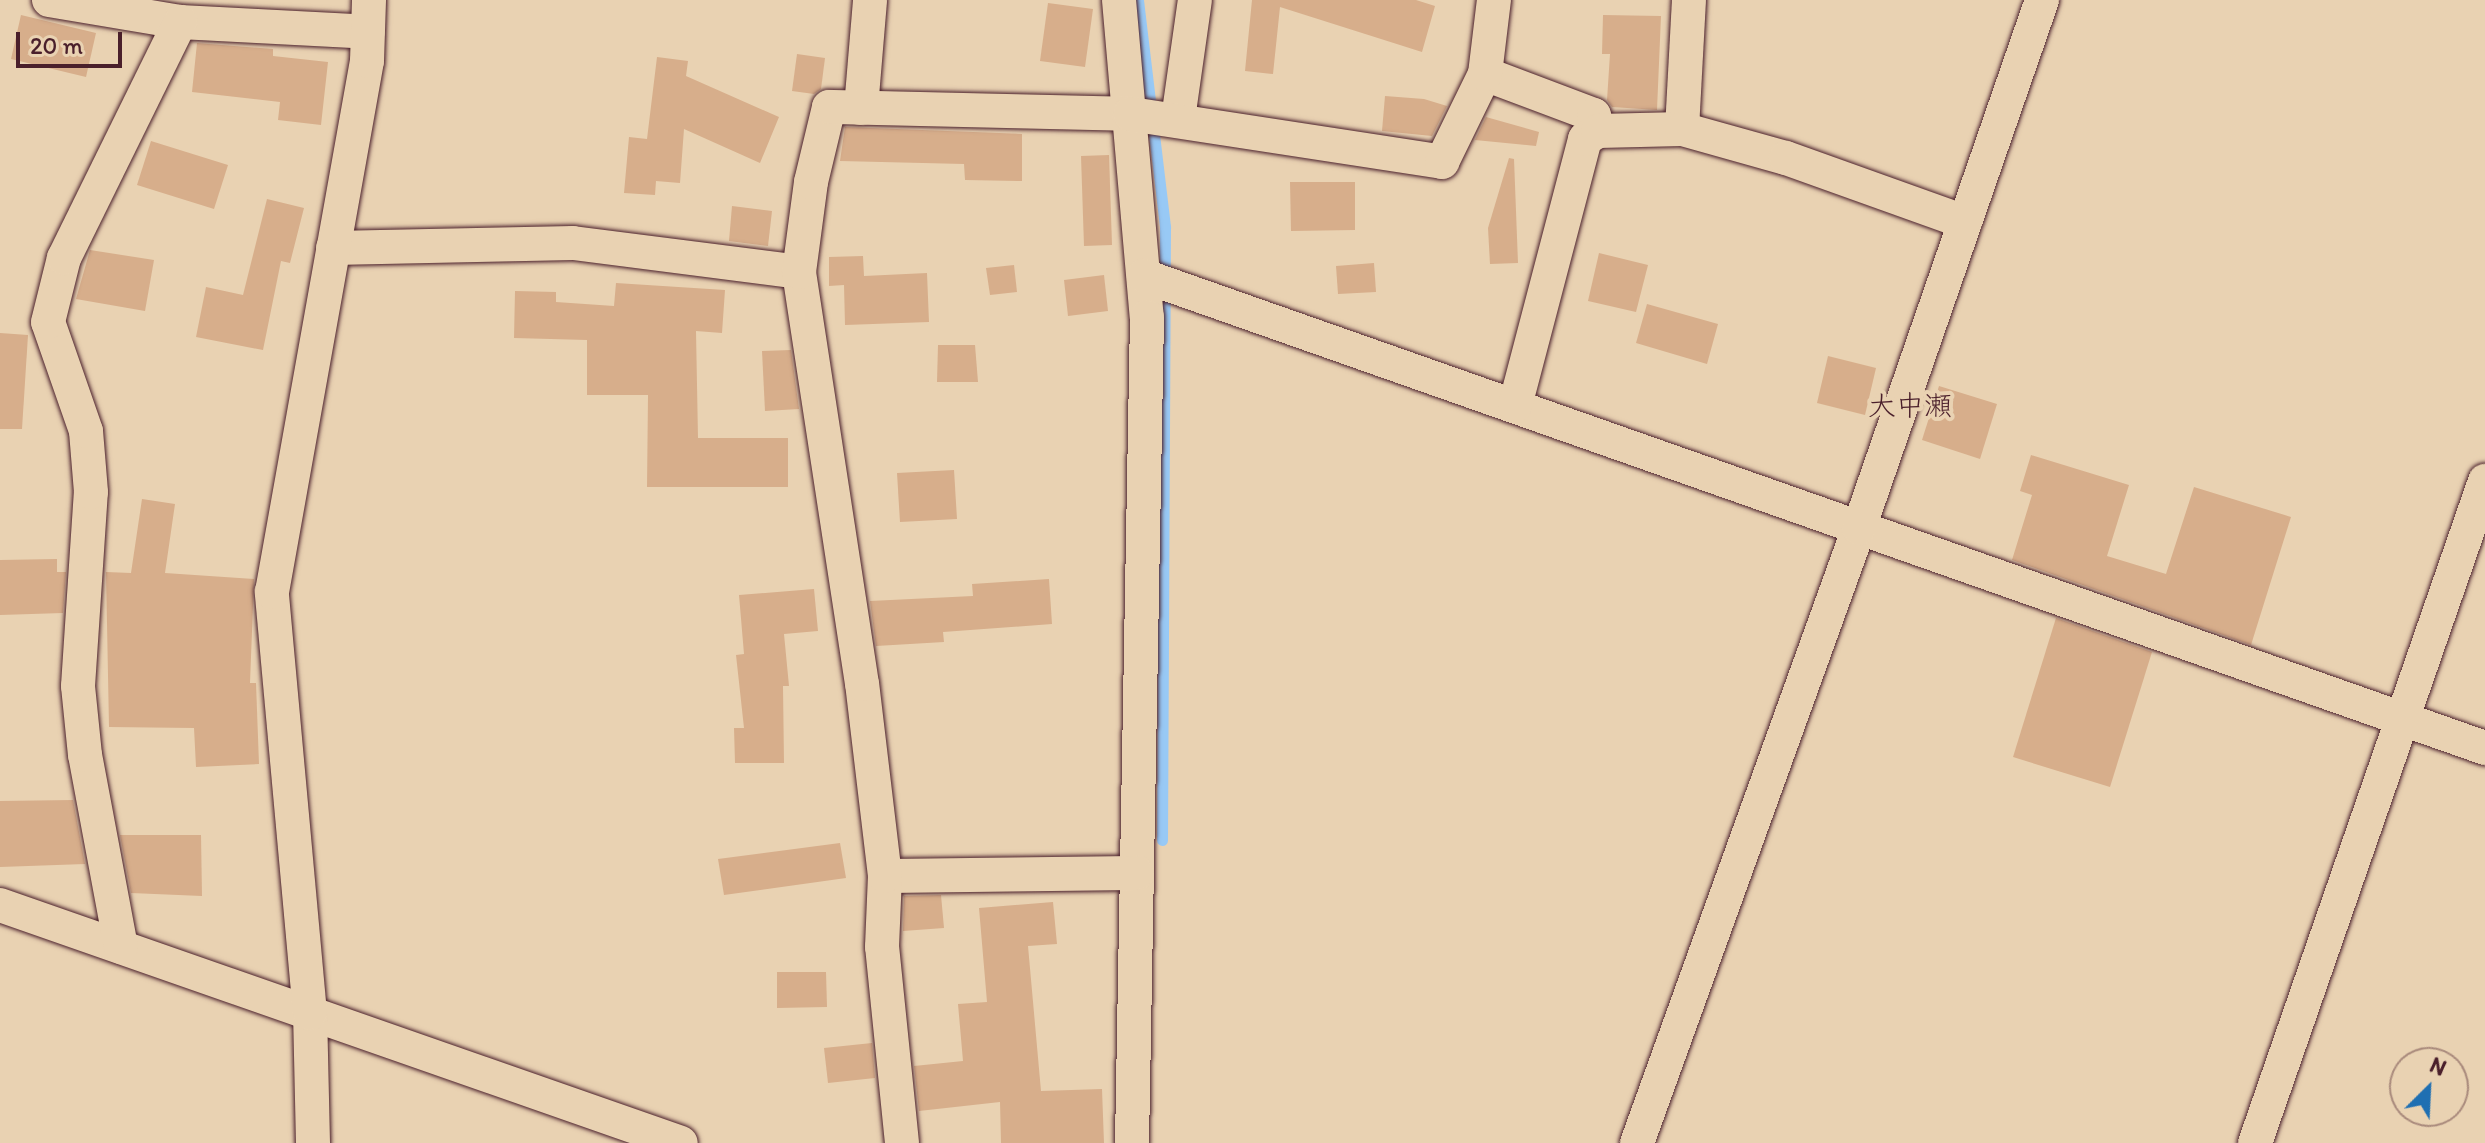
<!DOCTYPE html>
<meta charset="utf-8">
<style>
body{margin:0}
#map{position:relative;width:2485px;height:1143px;overflow:hidden;background:#e9d2b2;font-family:Itim,"Klee One",sans-serif}
div>[style]{position:absolute}
[style*='--x']{left:calc(var(--x)*1px);top:calc(var(--y)*1px);width:calc(var(--w)*1px);rotate:calc(var(--a)*1deg)}
.stream>*{height:11px;margin:-5.5px;padding:0 5.5px;transform-origin:5.5px;border-radius:5.5px;background:#98c9f5}
.building>*{inset:0;background:#d7ae8b}
.roads{filter:drop-shadow(0 0 2px #4a1f2b) drop-shadow(0 0 2px #4a1f2b)}
.street>*{height:34px;margin:-17px;padding:0 17px;transform-origin:17px;border-radius:17px;background:#e9d2b2}
span{translate:-50% -50%;white-space:nowrap;text-align:center;line-height:1.15;-webkit-text-stroke:8px #e9d2b2;paint-order:stroke}
.quarter-label{font-size:28px;color:#4a1f2b}
.north{position:absolute;left:2389px;top:1047px;width:80px;height:80px;box-sizing:border-box;background:#e9d2b2;border:2px solid #a98a7c;border-radius:50%;rotate:24deg;font-size:22px;font-weight:700;line-height:32px;text-align:center;color:#4a1f2b}
.north::after{content:'';display:block;margin:auto;width:28px;height:36px;background:#1f6fb2;clip-path:polygon(50% 0,100% 100%,50% 72%,0 100%)}
.scale{position:absolute;left:16px;top:32px;width:106px;height:36px;box-sizing:border-box;border:4px solid #4a1f2b;border-top:0;padding-left:10px;font-size:24px;line-height:28px;white-space:nowrap;color:#4a1f2b;-webkit-text-stroke:6px #e9d2b2;paint-order:stroke}
</style>
<div id="map">
<div class="stream">
<i style="--x:1138;--y:0;--w:229;--a:83.2"></i>
<i style="--x:1165;--y:227;--w:613;--a:90.28"></i>
</div>
<div class="building">
<i style="clip-path:polygon(1252px 0,1416px 0,1435px 6px,1422px 52px,1280px 7px,1273px 74px,1245px 71px)"></i>
<i style="clip-path:polygon(1048px 3px,1093px 9px,1085px 67px,1040px 61px)"></i>
<i style="clip-path:polygon(21px 15px,96px 33px,86px 77px,11px 59px)"></i>
<i style="clip-path:polygon(1603px 15px,1661px 16px,1657px 110px,1612px 107px,1607px 100px,1610px 54px,1602px 54px)"></i>
<i style="clip-path:polygon(197px 43px,273px 49px,273px 56px,328px 62px,321px 125px,278px 120px,280px 102px,192px 92px)"></i>
<i style="clip-path:polygon(797px 54px,825px 58px,821px 89px,814px 94px,792px 91px)"></i>
<i style="clip-path:polygon(657px 57px,688px 61px,686px 76px,779px 117px,760px 163px,684px 129px,680px 183px,656px 181px,655px 195px,624px 193px,629px 137px,647px 139px)"></i>
<i style="clip-path:polygon(1385px 96px,1424px 99px,1447px 106px,1432px 136px,1382px 131px)"></i>
<i style="clip-path:polygon(1486px 117px,1539px 132px,1536px 146px,1475px 140px)"></i>
<i style="clip-path:polygon(845px 127px,1022px 134px,1022px 181px,965px 180px,964px 164px,840px 161px)"></i>
<i style="clip-path:polygon(151px 141px,228px 165px,214px 209px,137px 185px)"></i>
<i style="clip-path:polygon(1109px 155px,1112px 245px,1084px 246px,1081px 156px)"></i>
<i style="clip-path:polygon(1509px 158px,1514px 159px,1518px 263px,1490px 264px,1488px 228px)"></i>
<i style="clip-path:polygon(1290px 182px,1355px 182px,1355px 230px,1291px 231px)"></i>
<i style="clip-path:polygon(267px 199px,304px 208px,290px 263px,281px 261px,263px 350px,196px 337px,206px 287px,243px 295px)"></i>
<i style="clip-path:polygon(732px 206px,772px 211px,768px 246px,729px 241px)"></i>
<i style="clip-path:polygon(90px 250px,154px 260px,145px 311px,76px 299px)"></i>
<i style="clip-path:polygon(1599px 253px,1648px 265px,1636px 312px,1588px 301px)"></i>
<i style="clip-path:polygon(863px 256px,864px 276px,927px 273px,929px 322px,845px 325px,844px 285px,829px 286px,829px 257px)"></i>
<i style="clip-path:polygon(1374px 263px,1376px 292px,1338px 294px,1336px 266px)"></i>
<i style="clip-path:polygon(1014px 265px,1017px 292px,990px 295px,986px 268px)"></i>
<i style="clip-path:polygon(1104px 275px,1108px 311px,1068px 316px,1064px 280px)"></i>
<i style="clip-path:polygon(616px 283px,725px 290px,722px 333px,696px 331px,698px 438px,788px 438px,788px 487px,647px 487px,648px 395px,587px 395px,587px 340px,514px 338px,515px 291px,556px 292px,556px 302px,614px 306px)"></i>
<i style="clip-path:polygon(1647px 304px,1718px 324px,1707px 364px,1636px 343px)"></i>
<i style="clip-path:polygon(0 333px,28px 335px,22px 429px,0 429px)"></i>
<i style="clip-path:polygon(938px 345px,975px 345px,978px 382px,937px 382px)"></i>
<i style="clip-path:polygon(791px 350px,799px 409px,765px 411px,762px 351px)"></i>
<i style="clip-path:polygon(1828px 356px,1876px 368px,1865px 415px,1817px 403px)"></i>
<i style="clip-path:polygon(1939px 386px,1997px 404px,1980px 459px,1922px 440px)"></i>
<i style="clip-path:polygon(2031px 455px,2129px 485px,2107px 556px,2166px 574px,2194px 487px,2291px 517px,2251px 645px,2012px 560px,2032px 495px,2020px 491px)"></i>
<i style="clip-path:polygon(954px 470px,957px 519px,900px 522px,897px 473px)"></i>
<i style="clip-path:polygon(142px 499px,175px 504px,165px 573px,254px 579px,250px 683px,256px 683px,259px 764px,196px 767px,194px 728px,109px 727px,106px 572px,131px 573px)"></i>
<i style="clip-path:polygon(57px 559px,57px 572px,66px 572px,63px 613px,0 615px,0 560px)"></i>
<i style="clip-path:polygon(1049px 579px,1052px 624px,943px 632px,944px 642px,876px 646px,870px 601px,973px 596px,972px 584px)"></i>
<i style="clip-path:polygon(814px 589px,818px 631px,784px 634px,789px 686px,783px 686px,784px 763px,735px 763px,734px 728px,744px 728px,736px 655px,744px 654px,739px 595px)"></i>
<i style="clip-path:polygon(2056px 618px,2152px 652px,2110px 787px,2013px 757px)"></i>
<i style="clip-path:polygon(73px 800px,85px 864px,0 867px,0 801px)"></i>
<i style="clip-path:polygon(120px 835px,201px 835px,202px 896px,131px 893px)"></i>
<i style="clip-path:polygon(840px 843px,846px 878px,724px 895px,718px 859px)"></i>
<i style="clip-path:polygon(941px 895px,944px 928px,903px 931px,904px 896px)"></i>
<i style="clip-path:polygon(1053px 902px,1057px 944px,1028px 946px,1041px 1091px,1102px 1089px,1104px 1143px,1001px 1143px,1000px 1102px,919px 1111px,914px 1066px,963px 1061px,958px 1004px,987px 1002px,979px 908px)"></i>
<i style="clip-path:polygon(777px 972px,826px 972px,827px 1007px,777px 1008px)"></i>
<i style="clip-path:polygon(872px 1043px,875px 1078px,828px 1083px,824px 1048px)"></i>
</div>
<div class="roads">
<div class="street">
<i style="--x:49;--y:0;--w:133;--a:9.5"></i>
<i style="--x:180;--y:22;--w:188;--a:3"></i>
<i style="--x:1119;--y:0;--w:318;--a:85"></i>
<i style="--x:1147;--y:317;--w:826;--a:91.04"></i>
<i style="--x:1485;--y:74;--w:116;--a:20.6"></i>
<i style="--x:1594;--y:115;--w:16;--a:76"></i>
<i style="--x:861;--y:108;--w:108;--a:-85.2"></i>
<i style="--x:1178;--y:119;--w:120;--a:-81.9"></i>
<i style="--x:1682;--y:129;--w:129;--a:-86.9"></i>
<i style="--x:333;--y:248;--w:240;--a:-1.2"></i>
<i style="--x:573;--y:243;--w:228;--a:7.3"></i>
<i style="--x:1144;--y:276;--w:1422;--a:19.39"></i>
<i style="--x:1515;--y:406;--w:276;--a:-75.3"></i>
<i style="--x:1585;--y:139;--w:15;--a:-32"></i>
<i style="--x:1598;--y:131;--w:84;--a:-1.4"></i>
<i style="--x:1682;--y:129;--w:108;--a:15.6"></i>
<i style="--x:1786;--y:158;--w:190;--a:19.7"></i>
<i style="--x:885;--y:876;--w:252;--a:-0.7"></i>
<i style="--x:0;--y:905;--w:721;--a:19.26"></i>
<i style="--x:121;--y:947;--w:195;--a:-100.6"></i>
<i style="--x:85;--y:755;--w:69;--a:-95.8"></i>
<i style="--x:78;--y:686;--w:194;--a:-86.2"></i>
<i style="--x:91;--y:492;--w:61;--a:-94.7"></i>
<i style="--x:86;--y:431;--w:115;--a:-109.2"></i>
<i style="--x:48;--y:322;--w:66;--a:-76"></i>
<i style="--x:64;--y:258;--w:263;--a:-63.8"></i>
<i style="--x:313;--y:1143;--w:130;--a:-91.3"></i>
<i style="--x:310;--y:1013;--w:423;--a:-95.2"></i>
<i style="--x:272;--y:592;--w:539;--a:-79.86"></i>
<i style="--x:367;--y:61;--w:61;--a:-88.1"></i>
<i style="--x:902;--y:1143;--w:197;--a:-95.8"></i>
<i style="--x:882;--y:947;--w:71;--a:-87.6"></i>
<i style="--x:885;--y:876;--w:193;--a:-96.8"></i>
<i style="--x:862;--y:684;--w:417;--a:-98.7"></i>
<i style="--x:799;--y:272;--w:91;--a:-82.4"></i>
<i style="--x:811;--y:182;--w:77;--a:-76.5"></i>
<i style="--x:829;--y:107;--w:301;--a:1.3"></i>
<i style="--x:1130;--y:114;--w:316;--a:8.7"></i>
<i style="--x:1442;--y:162;--w:98;--a:-64"></i>
<i style="--x:1485;--y:74;--w:75;--a:-83.1"></i>
<i style="--x:1637;--y:1143;--w:654;--a:-70.15"></i>
<i style="--x:1859;--y:528;--w:559;--a:-70.88"></i>
<i style="--x:2255;--y:1143;--w:701;--a:-70.84"></i>
</div>
</div>
<div class="quarter-label">
<span style="left:1910px;top:405px">大中瀬</span>
</div>
<div class="north">N</div>
<div class="scale">20 m</div>
</div>
